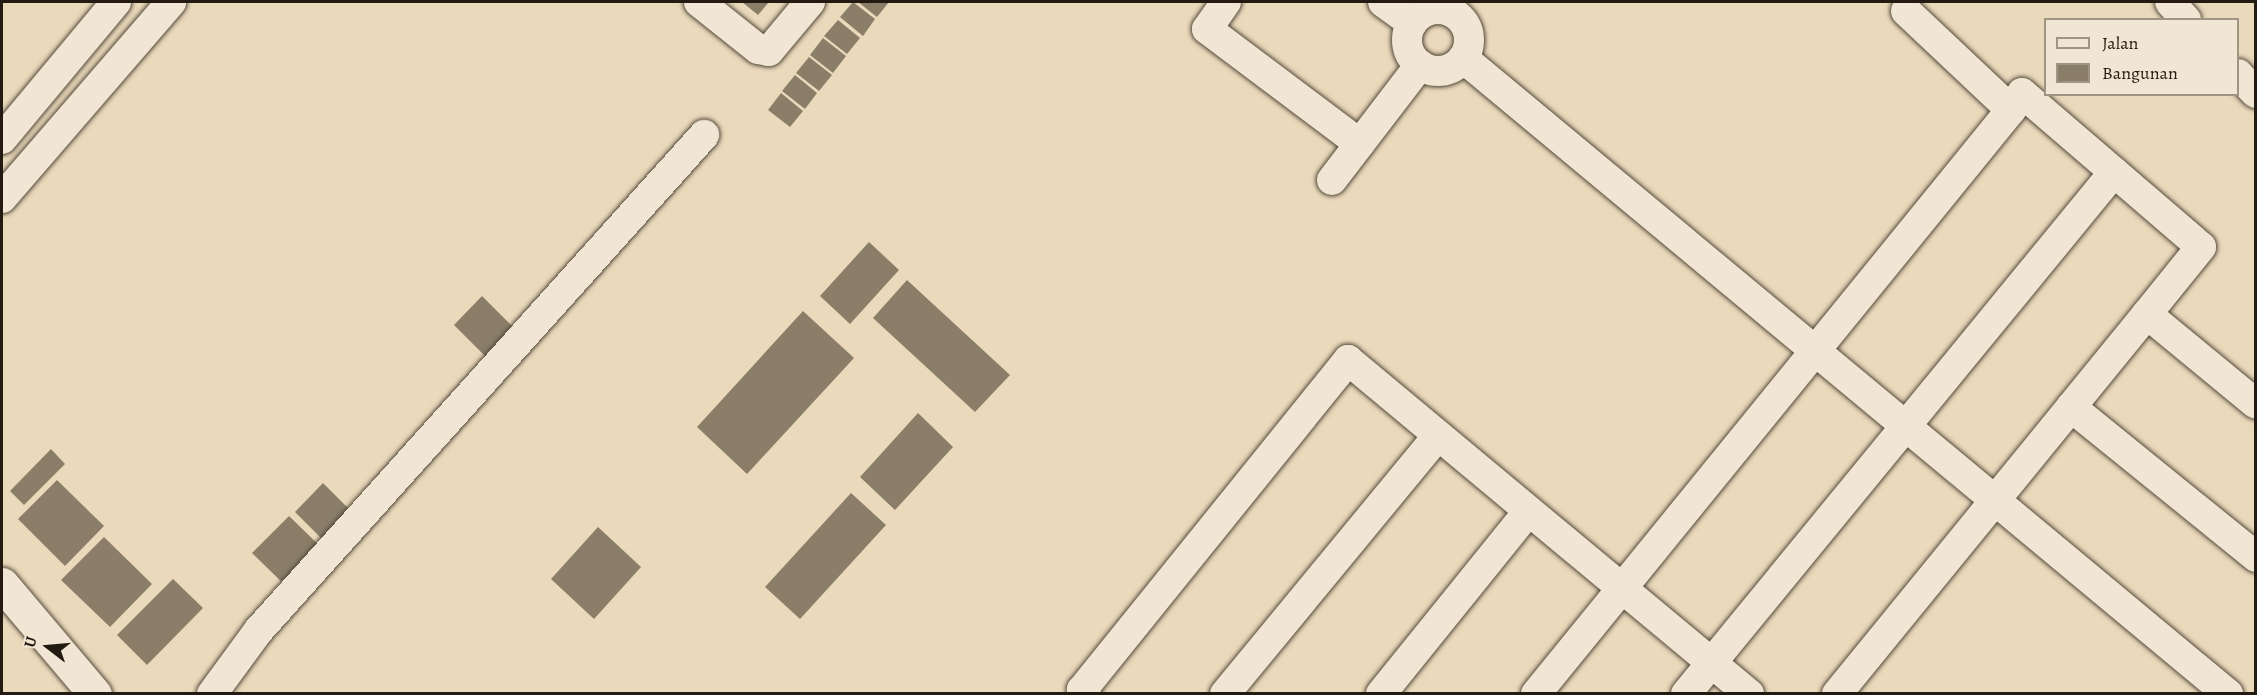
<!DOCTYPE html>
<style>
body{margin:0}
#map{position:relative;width:2257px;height:695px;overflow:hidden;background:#ead9bb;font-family:Alegreya,serif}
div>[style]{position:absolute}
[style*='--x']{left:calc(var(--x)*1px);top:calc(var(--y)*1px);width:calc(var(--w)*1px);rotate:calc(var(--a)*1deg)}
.building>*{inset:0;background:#8a7e69}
.roads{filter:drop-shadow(0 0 2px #554a3c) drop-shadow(0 0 2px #554a3c)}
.street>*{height:30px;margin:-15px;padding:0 15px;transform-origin:15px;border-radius:15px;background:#f1e6d3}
.street>.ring{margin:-15px;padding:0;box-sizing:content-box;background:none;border:30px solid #f1e6d3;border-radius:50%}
.secondary>*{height:33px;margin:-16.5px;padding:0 16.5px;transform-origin:16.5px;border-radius:16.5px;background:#f1e6d3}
span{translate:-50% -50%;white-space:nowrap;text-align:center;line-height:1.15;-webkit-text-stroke:5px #f1e6d3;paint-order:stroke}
.frame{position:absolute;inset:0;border:3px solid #231b11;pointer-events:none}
.legend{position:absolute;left:2044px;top:18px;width:195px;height:78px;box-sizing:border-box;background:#f1e6d3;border:2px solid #9f9585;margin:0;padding:8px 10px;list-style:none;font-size:18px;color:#231b11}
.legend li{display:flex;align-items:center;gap:12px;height:30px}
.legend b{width:30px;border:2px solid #9f9585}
.north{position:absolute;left:18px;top:617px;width:60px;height:60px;-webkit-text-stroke:4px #f1e6d3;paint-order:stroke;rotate:286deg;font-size:16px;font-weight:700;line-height:24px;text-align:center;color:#231b11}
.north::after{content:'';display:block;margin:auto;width:21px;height:27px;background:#231b11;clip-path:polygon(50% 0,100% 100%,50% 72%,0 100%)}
</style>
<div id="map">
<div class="building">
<i style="clip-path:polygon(742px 2px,769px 2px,758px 15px)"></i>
<i style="clip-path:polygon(853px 2px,875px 19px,863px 36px,840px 17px)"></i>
<i style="clip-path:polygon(858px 2px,889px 2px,877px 17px)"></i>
<i style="clip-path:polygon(838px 20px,860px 38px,847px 54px,824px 36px)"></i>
<i style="clip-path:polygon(823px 38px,846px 56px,833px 73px,810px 55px)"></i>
<i style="clip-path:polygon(809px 57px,832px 75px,819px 91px,796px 73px)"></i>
<i style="clip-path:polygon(795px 75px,817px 93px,805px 109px,782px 91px)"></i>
<i style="clip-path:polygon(781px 93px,803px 111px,790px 127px,768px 110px)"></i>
<i style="clip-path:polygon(869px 242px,899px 270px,850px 324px,820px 296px)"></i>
<i style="clip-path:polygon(907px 280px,1010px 375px,975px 412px,873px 318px)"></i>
<i style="clip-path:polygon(482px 296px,516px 330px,488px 359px,454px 325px)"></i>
<i style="clip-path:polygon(803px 311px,854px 358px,747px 474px,697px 427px)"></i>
<i style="clip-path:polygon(918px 413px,953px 447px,895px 510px,860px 477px)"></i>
<i style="clip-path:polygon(51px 449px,65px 464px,24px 505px,10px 491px)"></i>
<i style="clip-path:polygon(57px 480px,104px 526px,65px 566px,18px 519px)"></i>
<i style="clip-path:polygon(323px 483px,359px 519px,330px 547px,295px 512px)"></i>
<i style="clip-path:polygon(851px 493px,886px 525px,800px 619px,765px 587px)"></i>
<i style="clip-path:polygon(289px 516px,326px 552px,289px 589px,252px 553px)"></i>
<i style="clip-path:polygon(598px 527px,641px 567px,594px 619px,551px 579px)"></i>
<i style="clip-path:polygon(104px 537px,152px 584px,110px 627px,61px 580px)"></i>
<i style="clip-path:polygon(173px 579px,203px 608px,147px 665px,117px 635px)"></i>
</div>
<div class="roads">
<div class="street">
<i style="--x:699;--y:2;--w:75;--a:38.5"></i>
<i style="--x:758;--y:49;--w:11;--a:10"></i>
<i style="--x:769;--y:51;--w:64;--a:-50.1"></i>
<i style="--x:1226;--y:2;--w:33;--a:125"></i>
<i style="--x:1207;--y:29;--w:191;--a:36.9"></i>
<i style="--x:1383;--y:2;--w:36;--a:36"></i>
<i style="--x:2170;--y:2;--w:24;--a:48"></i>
<i class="ring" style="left:1407px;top:9px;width:32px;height:32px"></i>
<i style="--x:1906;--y:11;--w:144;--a:43.3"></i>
<i style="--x:2011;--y:110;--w:20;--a:-57"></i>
<i style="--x:2022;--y:93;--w:236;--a:40.7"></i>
<i style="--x:2201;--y:247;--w:86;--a:128.9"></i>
<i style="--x:1463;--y:58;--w:995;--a:39.74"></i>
<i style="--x:2238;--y:74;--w:26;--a:47"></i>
<i style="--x:2;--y:139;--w:178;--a:-50.2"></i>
<i style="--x:1332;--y:180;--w:145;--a:-52.6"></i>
<i style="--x:2;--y:198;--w:259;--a:-49.2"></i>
<i style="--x:2071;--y:407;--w:238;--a:39"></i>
<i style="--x:212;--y:694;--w:79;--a:-53.7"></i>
<i style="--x:259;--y:630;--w:666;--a:-48.04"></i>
<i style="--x:1086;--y:694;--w:6;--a:-135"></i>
<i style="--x:1082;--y:690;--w:424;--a:-51.1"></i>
<i style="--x:1348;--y:360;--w:522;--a:39.79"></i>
<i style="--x:1225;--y:694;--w:335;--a:-50.5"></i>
<i style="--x:1381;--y:694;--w:234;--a:-51.1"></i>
<i style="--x:1536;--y:694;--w:753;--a:-50.88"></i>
<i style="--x:1686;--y:694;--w:675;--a:-50.65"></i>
<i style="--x:1837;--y:694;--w:490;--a:-50.8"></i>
<i style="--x:2147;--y:314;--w:141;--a:39.5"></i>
</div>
<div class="secondary">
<i style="--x:2;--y:584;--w:144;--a:49.8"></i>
</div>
</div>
<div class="frame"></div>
<ul class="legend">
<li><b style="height:8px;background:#f1e6d3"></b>Jalan</li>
<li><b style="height:16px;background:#8a7e69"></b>Bangunan</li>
</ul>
<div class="north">U</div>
</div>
